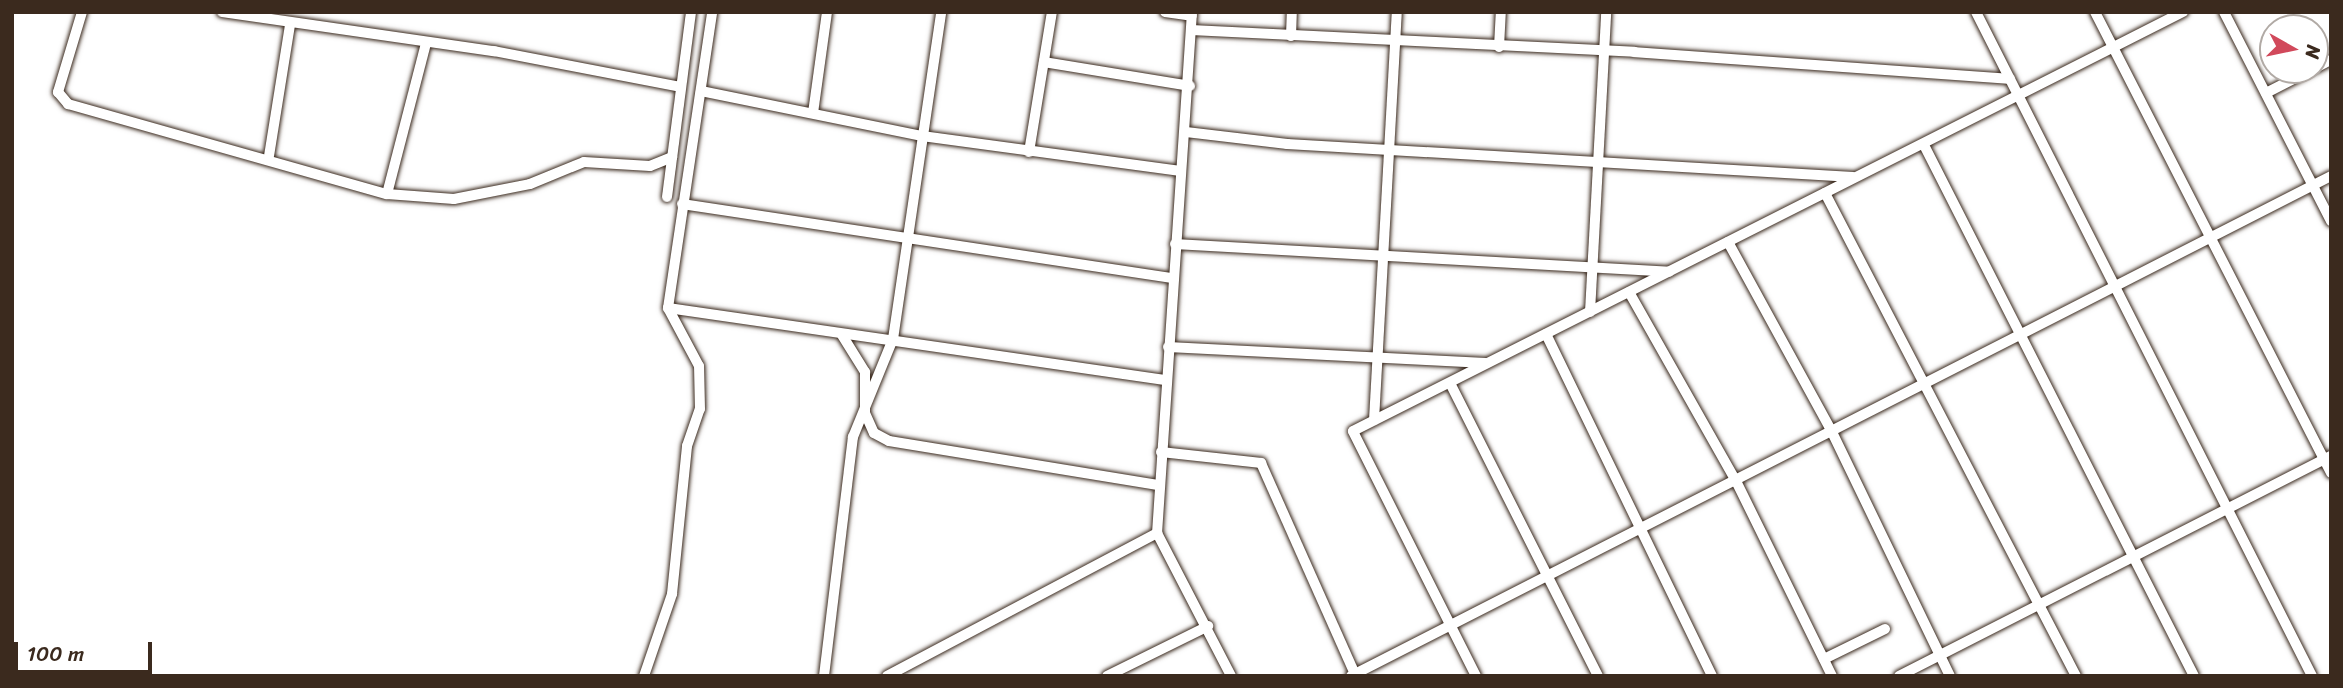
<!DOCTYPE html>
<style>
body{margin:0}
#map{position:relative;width:2343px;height:688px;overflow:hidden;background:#fff;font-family:Sriracha,sans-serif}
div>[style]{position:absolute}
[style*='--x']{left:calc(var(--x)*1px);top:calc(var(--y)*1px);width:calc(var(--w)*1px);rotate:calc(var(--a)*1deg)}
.roads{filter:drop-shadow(0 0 2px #3b2a1e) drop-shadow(0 0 2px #3b2a1e)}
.minor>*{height:10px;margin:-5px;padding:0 5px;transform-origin:5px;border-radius:5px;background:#fff}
span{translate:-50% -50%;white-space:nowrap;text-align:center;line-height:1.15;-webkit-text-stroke:5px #fff;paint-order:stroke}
.frame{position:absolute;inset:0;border:14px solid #3b2a1e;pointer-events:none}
.north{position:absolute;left:2259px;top:14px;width:70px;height:70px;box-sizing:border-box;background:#fff;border:2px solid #b1aaa5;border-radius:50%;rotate:99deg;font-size:19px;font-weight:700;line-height:28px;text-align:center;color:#3b2a1e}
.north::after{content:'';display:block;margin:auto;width:24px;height:32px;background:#d1495b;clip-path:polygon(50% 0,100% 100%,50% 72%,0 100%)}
.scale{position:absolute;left:14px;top:642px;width:138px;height:32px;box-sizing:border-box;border:4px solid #3b2a1e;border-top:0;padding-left:9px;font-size:21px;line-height:24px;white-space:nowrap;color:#3b2a1e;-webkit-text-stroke:5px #fff;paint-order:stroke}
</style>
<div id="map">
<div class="roads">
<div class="minor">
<i style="--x:82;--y:12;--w:84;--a:106.7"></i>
<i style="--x:58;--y:92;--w:16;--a:50"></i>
<i style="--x:68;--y:104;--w:331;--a:15.8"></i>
<i style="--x:387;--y:194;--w:67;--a:4.3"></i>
<i style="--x:454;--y:199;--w:77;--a:-11.2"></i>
<i style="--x:530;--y:184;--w:58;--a:-22.2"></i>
<i style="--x:584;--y:162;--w:66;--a:3.5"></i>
<i style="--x:650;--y:166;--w:24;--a:-22"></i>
<i style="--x:222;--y:12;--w:275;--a:8.2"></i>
<i style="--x:494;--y:51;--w:190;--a:10.9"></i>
<i style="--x:1165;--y:12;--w:27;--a:8"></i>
<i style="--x:1192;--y:12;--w:522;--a:93.84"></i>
<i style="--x:1157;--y:533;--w:161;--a:62.6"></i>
<i style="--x:1976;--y:12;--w:744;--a:63.16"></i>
<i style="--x:2095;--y:12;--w:518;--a:62.89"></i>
<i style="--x:2224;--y:12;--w:235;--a:62.9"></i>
<i style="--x:1191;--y:30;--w:444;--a:2.8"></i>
<i style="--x:1634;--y:52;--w:377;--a:4.1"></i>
<i style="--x:1291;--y:36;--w:24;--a:-88"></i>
<i style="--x:1499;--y:47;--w:35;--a:-87"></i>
<i style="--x:1044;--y:62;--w:148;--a:9.3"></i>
<i style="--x:2315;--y:68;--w:18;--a:-27"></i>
<i style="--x:701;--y:91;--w:226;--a:11.5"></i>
<i style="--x:922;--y:136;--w:261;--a:7.7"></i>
<i style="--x:2266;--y:93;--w:51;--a:-27.1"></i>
<i style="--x:813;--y:113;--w:102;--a:-82.1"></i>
<i style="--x:1186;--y:132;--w:102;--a:6.8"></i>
<i style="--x:1287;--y:144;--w:567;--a:3.34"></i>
<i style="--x:1925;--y:147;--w:593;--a:63.05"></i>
<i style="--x:1029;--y:152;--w:142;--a:-80.7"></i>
<i style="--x:269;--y:156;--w:133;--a:-80.9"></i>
<i style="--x:1825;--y:193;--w:544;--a:62.54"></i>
<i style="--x:387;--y:194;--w:156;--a:-75.5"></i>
<i style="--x:667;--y:197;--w:187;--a:-82.6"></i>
<i style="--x:682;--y:204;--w:496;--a:8.6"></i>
<i style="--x:1728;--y:242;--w:214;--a:61.3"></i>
<i style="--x:1831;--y:430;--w:273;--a:64.2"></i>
<i style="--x:1175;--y:244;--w:495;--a:3.2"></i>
<i style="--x:1629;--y:292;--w:219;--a:60.5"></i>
<i style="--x:1737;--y:483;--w:215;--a:63.8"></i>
<i style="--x:668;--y:308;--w:502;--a:8.24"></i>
<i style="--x:1590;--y:312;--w:300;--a:-86.9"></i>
<i style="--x:1546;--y:334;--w:380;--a:64.1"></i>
<i style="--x:842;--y:335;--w:44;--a:58.1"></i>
<i style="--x:865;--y:372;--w:41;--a:90"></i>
<i style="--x:865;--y:413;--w:22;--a:66"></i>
<i style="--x:874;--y:433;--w:17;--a:28"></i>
<i style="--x:889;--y:441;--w:274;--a:9.3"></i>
<i style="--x:1168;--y:347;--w:318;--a:2.9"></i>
<i style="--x:1450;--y:383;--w:328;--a:63.2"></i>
<i style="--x:1374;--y:420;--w:409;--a:-86.8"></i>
<i style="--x:1161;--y:452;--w:101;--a:6.3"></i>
<i style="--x:1261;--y:463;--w:233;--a:66"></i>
<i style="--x:1824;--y:659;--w:68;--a:-26.2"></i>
<i style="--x:644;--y:676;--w:87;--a:-71.1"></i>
<i style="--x:672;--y:594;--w:149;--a:-84.2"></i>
<i style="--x:687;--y:446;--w:39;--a:-71"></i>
<i style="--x:700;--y:409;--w:43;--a:-91.3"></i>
<i style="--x:699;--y:366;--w:66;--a:-118.1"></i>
<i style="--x:668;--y:308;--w:299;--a:-81.5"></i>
<i style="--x:824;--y:676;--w:241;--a:-83.1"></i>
<i style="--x:853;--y:437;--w:106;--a:-67.8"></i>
<i style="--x:893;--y:339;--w:331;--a:-81.6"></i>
<i style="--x:887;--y:676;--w:306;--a:-27.9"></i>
<i style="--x:1107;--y:676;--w:113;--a:-26.3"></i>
<i style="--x:1351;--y:676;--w:1100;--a:-27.03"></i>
<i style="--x:1476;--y:676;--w:274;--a:-116.7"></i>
<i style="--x:1353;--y:431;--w:930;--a:-26.79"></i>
<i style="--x:1899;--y:676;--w:485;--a:-27"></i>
</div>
</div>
<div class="frame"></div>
<div class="north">N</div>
<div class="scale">100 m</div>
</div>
